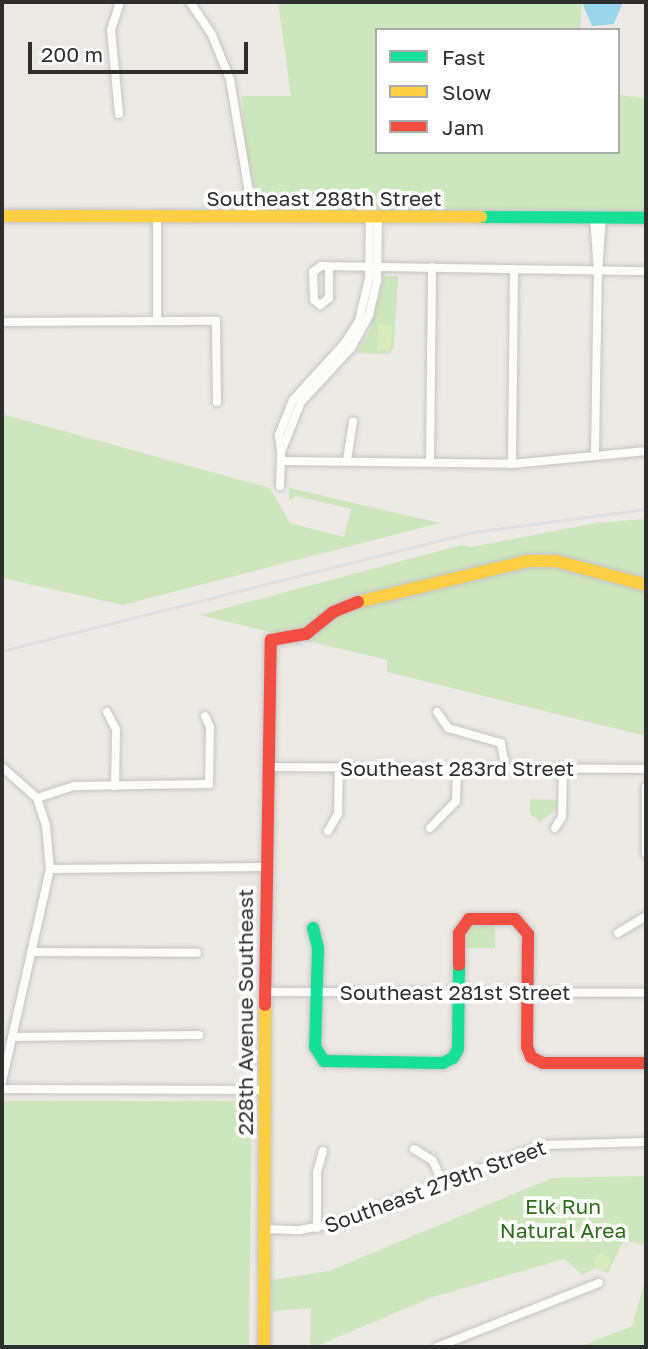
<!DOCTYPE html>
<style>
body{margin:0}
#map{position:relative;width:648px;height:1349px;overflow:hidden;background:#ece8e4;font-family:"Golos Text",sans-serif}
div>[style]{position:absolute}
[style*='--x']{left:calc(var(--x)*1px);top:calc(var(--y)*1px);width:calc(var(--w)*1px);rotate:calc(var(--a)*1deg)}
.green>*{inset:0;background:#cee6be}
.pitch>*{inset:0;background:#d9eabb}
.round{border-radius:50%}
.water>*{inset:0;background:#99d6ec}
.roads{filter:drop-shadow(0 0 2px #c5c4c5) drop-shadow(0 0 2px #c5c4c5)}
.street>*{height:8px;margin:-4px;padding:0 4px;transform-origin:4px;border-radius:4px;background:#fcfcfb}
.fast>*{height:12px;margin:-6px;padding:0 6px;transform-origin:6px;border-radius:6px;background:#16e098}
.slow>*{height:12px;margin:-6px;padding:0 6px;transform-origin:6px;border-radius:6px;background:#ffcf43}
.jam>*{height:12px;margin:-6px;padding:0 6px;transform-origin:6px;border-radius:6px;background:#f24e42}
.rail>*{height:2.5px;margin:-1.25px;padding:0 1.25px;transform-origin:1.25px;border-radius:1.25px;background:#dfdfe1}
span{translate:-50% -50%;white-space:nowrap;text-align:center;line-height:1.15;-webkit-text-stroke:7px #fff;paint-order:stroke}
.street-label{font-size:21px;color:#2e2e2e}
.park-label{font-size:21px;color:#2c6e1b}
.frame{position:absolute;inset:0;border:4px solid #2e2e2e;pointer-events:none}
.legend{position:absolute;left:375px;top:28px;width:245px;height:126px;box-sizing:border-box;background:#fff;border:2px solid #ababab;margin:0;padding:9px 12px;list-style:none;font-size:21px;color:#2e2e2e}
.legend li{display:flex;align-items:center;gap:14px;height:35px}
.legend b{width:35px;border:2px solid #ababab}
.scale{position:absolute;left:28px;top:42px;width:220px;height:32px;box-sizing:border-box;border:4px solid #2e2e2e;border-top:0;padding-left:9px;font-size:21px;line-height:24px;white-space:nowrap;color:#2e2e2e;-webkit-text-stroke:5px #fff;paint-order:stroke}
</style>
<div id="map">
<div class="green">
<i style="clip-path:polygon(278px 2px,582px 2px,580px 30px,377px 30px,377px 152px,618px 152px,618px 95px,646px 98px,646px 215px,261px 211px,246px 163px,242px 96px,291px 96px)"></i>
<i style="clip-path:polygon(384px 276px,398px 276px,394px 348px,389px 354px,356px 353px,370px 330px)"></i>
<i style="clip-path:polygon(2px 414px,270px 488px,290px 523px,344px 537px,351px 509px,296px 496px,289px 501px,289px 488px,440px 523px,123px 605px,2px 578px)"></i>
<i style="clip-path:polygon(646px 519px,646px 736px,387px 672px,387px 660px,200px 615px,461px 545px,471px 547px,596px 523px)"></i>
<i style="clip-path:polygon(530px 799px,558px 800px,557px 809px,540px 822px,530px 814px)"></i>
<i style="clip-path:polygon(495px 922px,495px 948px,465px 948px,469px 925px)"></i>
<i style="clip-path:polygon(2px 1101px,252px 1101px,249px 1347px,2px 1347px)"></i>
<i style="clip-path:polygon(646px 1176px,646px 1246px,624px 1240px,608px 1273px,595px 1268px,583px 1275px,564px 1259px,433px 1297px,314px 1347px,310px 1347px,311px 1308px,272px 1311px,271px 1280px,329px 1271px,552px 1178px)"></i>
<i style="clip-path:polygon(646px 1277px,646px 1347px,579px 1347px,632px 1326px)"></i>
</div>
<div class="pitch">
<i style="clip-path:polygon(378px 325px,392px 326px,391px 350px,377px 350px)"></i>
<i class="round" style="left:594px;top:1254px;width:16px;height:16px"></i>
</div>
<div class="water">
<i style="clip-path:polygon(582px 2px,623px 2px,614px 24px,592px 26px)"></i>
</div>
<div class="roads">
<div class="street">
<i style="--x:190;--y:2;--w:40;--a:56"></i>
<i style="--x:212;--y:35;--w:48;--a:67.8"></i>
<i style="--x:230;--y:79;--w:140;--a:80.5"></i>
<i style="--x:119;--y:114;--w:84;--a:-95.4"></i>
<i style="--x:111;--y:30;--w:29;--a:-72"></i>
<i style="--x:370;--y:216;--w:62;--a:90.9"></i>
<i style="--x:369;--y:278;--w:44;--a:103.1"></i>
<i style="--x:359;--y:321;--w:27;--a:123"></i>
<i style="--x:344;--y:344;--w:76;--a:132.3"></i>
<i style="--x:293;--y:400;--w:38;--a:112"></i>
<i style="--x:279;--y:435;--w:17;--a:83"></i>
<i style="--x:281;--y:452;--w:54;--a:-68.2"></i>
<i style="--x:301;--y:402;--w:74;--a:-47.2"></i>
<i style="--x:351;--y:348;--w:38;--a:-61"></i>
<i style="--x:369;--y:315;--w:35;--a:-77"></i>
<i style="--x:377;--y:281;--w:65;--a:-89.1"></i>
<i style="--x:157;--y:217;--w:104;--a:90"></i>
<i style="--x:594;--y:217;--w:54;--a:85.8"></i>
<i style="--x:598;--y:271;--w:54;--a:-85.8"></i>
<i style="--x:329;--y:267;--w:31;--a:90"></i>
<i style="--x:329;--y:298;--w:11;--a:142"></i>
<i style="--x:320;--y:305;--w:8;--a:-140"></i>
<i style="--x:314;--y:300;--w:28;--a:-92"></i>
<i style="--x:313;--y:272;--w:10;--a:-37"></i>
<i style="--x:321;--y:266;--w:325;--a:0.9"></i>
<i style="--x:2;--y:322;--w:214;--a:-0.3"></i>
<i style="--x:216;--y:321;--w:81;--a:89.3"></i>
<i style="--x:595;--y:452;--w:181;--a:-89.1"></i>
<i style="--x:347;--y:460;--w:39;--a:-81"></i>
<i style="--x:281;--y:461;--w:231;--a:0.7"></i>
<i style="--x:512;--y:464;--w:135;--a:-5.5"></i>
<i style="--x:430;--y:462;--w:195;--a:-89.4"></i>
<i style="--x:512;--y:464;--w:195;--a:-89.4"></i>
<i style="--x:280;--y:486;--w:31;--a:-88"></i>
<i style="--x:107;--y:712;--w:20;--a:63"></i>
<i style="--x:116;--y:730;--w:56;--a:91"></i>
<i style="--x:437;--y:712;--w:19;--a:55"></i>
<i style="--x:448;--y:728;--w:55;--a:15.8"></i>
<i style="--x:501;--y:743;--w:27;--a:80"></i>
<i style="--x:2;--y:767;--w:47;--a:41.5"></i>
<i style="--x:37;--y:798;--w:29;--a:72"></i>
<i style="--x:46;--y:826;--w:43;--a:84.7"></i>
<i style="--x:50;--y:869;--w:218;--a:102.7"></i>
<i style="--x:267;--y:767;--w:379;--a:0.3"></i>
<i style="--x:646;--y:787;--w:67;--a:90"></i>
<i style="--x:37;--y:798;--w:39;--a:-18"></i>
<i style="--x:74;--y:786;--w:135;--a:-0.8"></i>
<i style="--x:209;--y:784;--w:57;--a:-89"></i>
<i style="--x:210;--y:727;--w:12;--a:-114"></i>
<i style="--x:430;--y:828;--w:37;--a:-46"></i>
<i style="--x:456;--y:801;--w:32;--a:-88"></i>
<i style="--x:555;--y:828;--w:13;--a:-58"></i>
<i style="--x:562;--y:817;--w:48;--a:-88.8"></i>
<i style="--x:328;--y:831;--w:20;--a:-60"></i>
<i style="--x:338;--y:814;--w:47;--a:-88.8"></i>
<i style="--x:50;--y:869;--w:216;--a:-0.5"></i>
<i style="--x:618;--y:933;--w:33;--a:-31"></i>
<i style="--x:31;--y:952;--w:166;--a:0.3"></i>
<i style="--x:264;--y:992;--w:382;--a:0.1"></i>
<i style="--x:12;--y:1037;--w:187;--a:-0.6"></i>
<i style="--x:2;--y:1089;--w:261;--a:0.2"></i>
<i style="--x:414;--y:1149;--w:22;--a:32"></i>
<i style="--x:433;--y:1161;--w:22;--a:66"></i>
<i style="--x:317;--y:1228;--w:56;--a:-90"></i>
<i style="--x:317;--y:1172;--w:22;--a:-74"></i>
<i style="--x:265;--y:1229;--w:35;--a:2"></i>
<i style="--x:300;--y:1230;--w:36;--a:-11"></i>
<i style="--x:335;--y:1223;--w:223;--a:-20.5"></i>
<i style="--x:544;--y:1145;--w:102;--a:-1.7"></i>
<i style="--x:437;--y:1347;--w:174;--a:-21.6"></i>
</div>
<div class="fast">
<i style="--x:481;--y:217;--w:165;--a:0.3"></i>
<i style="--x:313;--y:928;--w:21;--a:76"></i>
<i style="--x:318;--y:948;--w:99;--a:91.7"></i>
<i style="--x:315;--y:1047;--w:17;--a:57"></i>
<i style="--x:324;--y:1061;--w:119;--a:1"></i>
<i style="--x:443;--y:1063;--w:11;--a:-27"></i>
<i style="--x:453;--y:1058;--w:10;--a:-61"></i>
<i style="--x:458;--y:1049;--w:84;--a:-89.3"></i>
</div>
<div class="slow">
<i style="--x:2;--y:216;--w:479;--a:0.1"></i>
<i style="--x:358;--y:602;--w:175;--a:-13.6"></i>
<i style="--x:528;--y:561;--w:28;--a:0"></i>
<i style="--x:556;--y:561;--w:93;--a:14.9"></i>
<i style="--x:264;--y:1347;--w:342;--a:-89.8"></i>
</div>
<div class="jam">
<i style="--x:459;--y:965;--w:32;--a:-90"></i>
<i style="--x:459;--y:933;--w:17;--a:-54"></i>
<i style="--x:469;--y:919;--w:46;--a:0"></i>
<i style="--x:515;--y:919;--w:20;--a:49"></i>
<i style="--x:528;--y:934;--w:113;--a:90.5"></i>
<i style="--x:527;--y:1047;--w:11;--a:68"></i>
<i style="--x:531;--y:1057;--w:13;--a:27"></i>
<i style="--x:543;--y:1063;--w:103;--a:0"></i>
<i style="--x:265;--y:1005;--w:365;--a:-89.1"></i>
<i style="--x:271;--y:640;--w:36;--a:-10"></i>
<i style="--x:306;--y:634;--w:35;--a:-39"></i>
<i style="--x:333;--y:612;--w:27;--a:-22"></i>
</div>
</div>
<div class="rail">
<i style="--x:2;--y:651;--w:486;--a:-14.2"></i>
<i style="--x:473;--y:532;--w:175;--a:-7.6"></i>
</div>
<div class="street-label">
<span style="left:324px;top:198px">Southeast 288th Street</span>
<span style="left:457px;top:768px">Southeast 283rd Street</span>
<span style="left:455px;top:992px">Southeast 281st Street</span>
<span style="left:245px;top:1012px;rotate:-90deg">228th Avenue Southeast</span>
<span style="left:435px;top:1186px;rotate:-20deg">Southeast 279th Street</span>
</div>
<div class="park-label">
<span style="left:563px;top:1218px">Elk Run<br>Natural Area</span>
</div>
<div class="frame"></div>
<ul class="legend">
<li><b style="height:9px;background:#16e098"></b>Fast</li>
<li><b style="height:9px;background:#ffcf43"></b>Slow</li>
<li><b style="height:9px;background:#f24e42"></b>Jam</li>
</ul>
<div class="scale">200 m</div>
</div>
